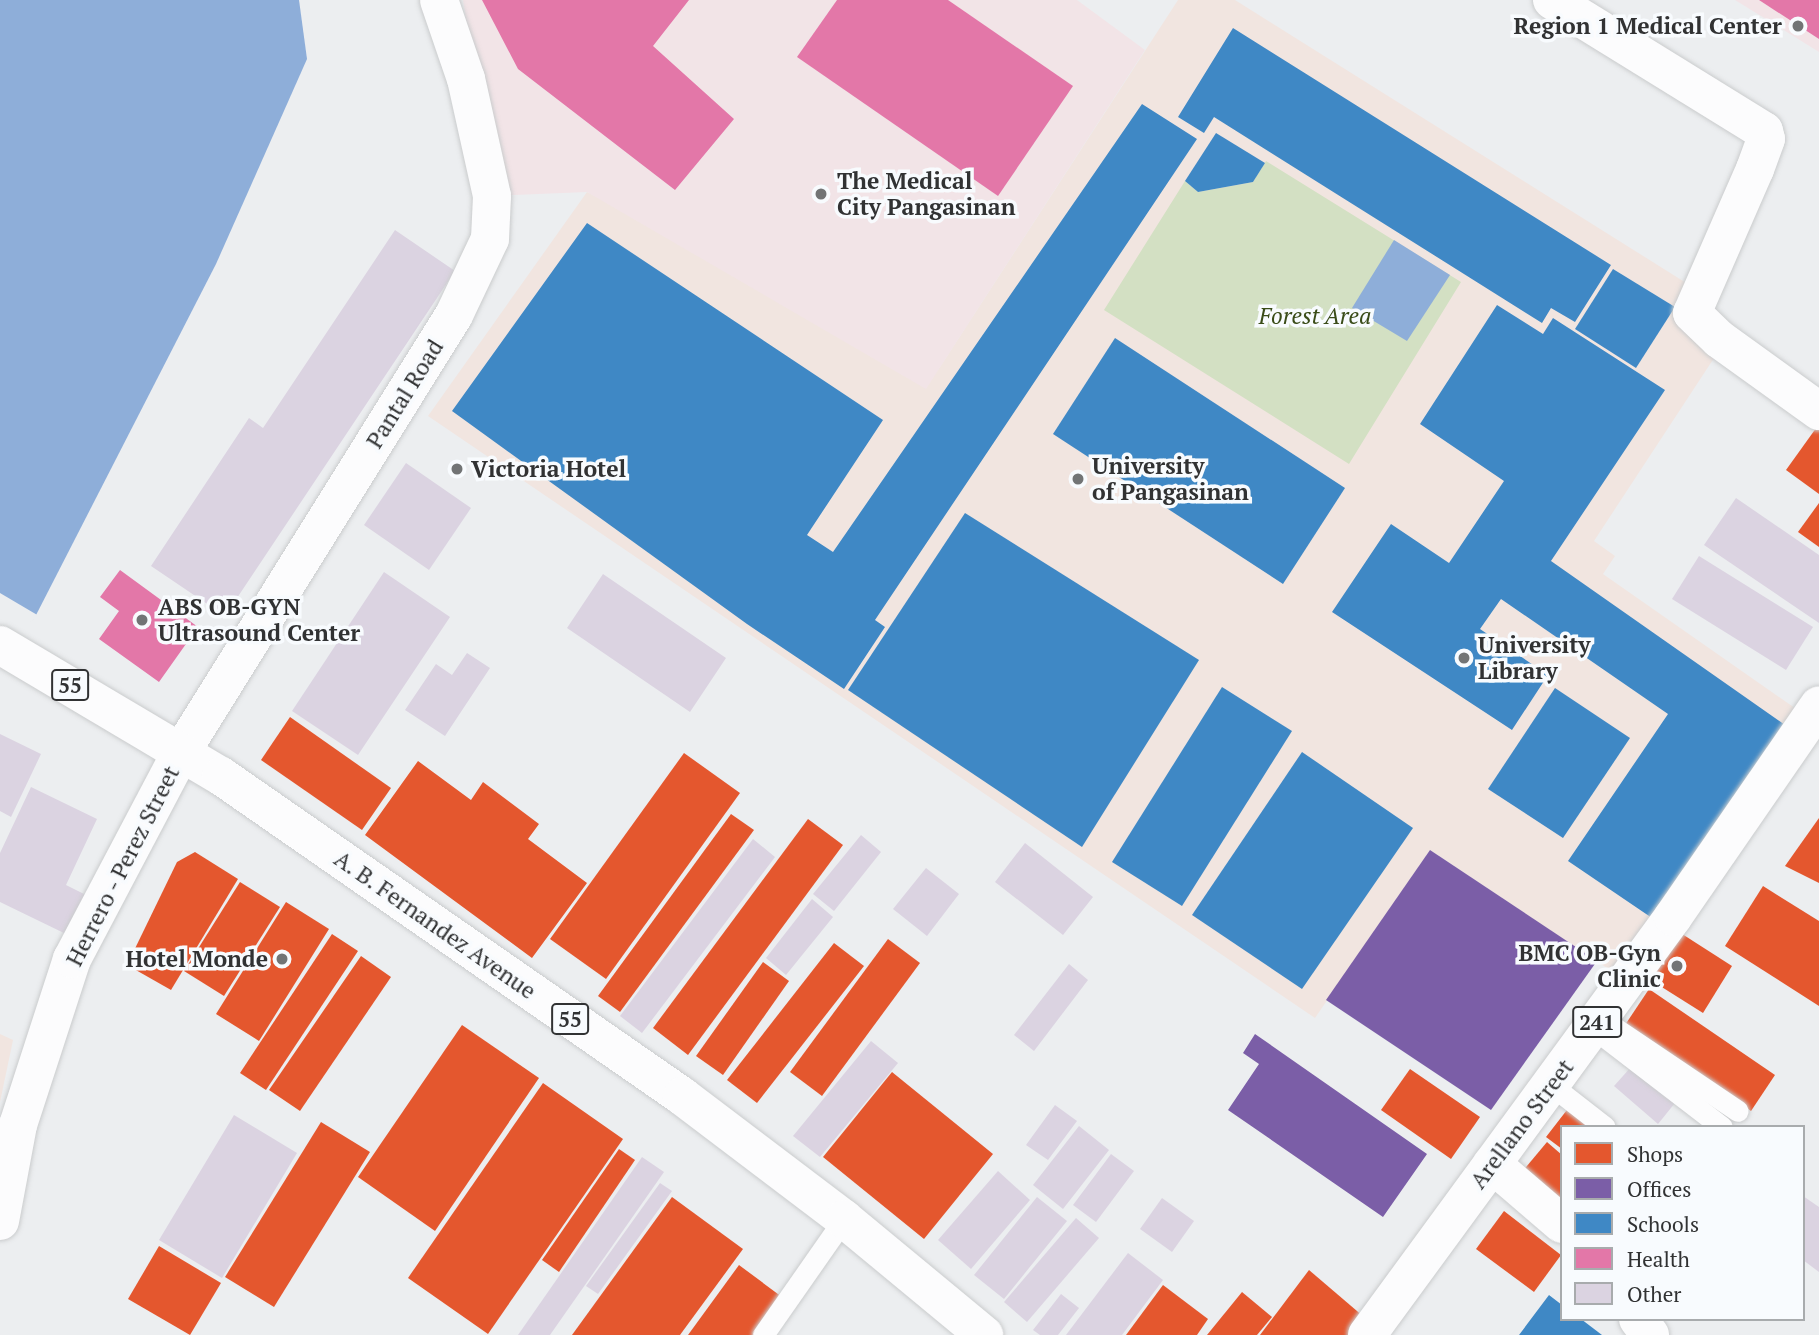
<!DOCTYPE html>
<style>
body{margin:0}
#map{position:relative;width:1819px;height:1335px;overflow:hidden;background:#eceef0;font-family:"PT Serif",serif}
div>[style]{position:absolute}
[style*='--x']{left:calc(var(--x)*1px);top:calc(var(--y)*1px);width:calc(var(--w)*1px);rotate:calc(var(--a)*1deg)}
.education>*{inset:0;background:#f1e5e0}
.medical>*{inset:0;background:#f2e4e7}
.green>*{inset:0;background:#d3e0c3}
.water>*{inset:0;background:#8eaed9}
.pier>*{inset:0;background:#eceef0}
.shops>*{inset:0;background:#e4572e}
.offices>*{inset:0;background:#7b5ea7}
.schools>*{inset:0;background:#3f88c5}
.health>*{inset:0;background:#e377a8}
.building>*{inset:0;background:#dbd3e1}
.roads{filter:drop-shadow(0 0 2px #cacccd) drop-shadow(0 0 2px #cacccd)}
.lane>*{height:21px;margin:-10.5px;padding:0 10.5px;transform-origin:10.5px;border-radius:10.5px;background:#fcfcfd}
.street>*{height:38px;margin:-19px;padding:0 19px;transform-origin:19px;border-radius:19px;background:#fcfcfd}
.secondary>*{height:38px;margin:-19px;padding:0 19px;transform-origin:19px;border-radius:19px;background:#fcfcfd}
.primary>*{height:38px;margin:-19px;padding:0 19px;transform-origin:19px;border-radius:19px;background:#fcfcfd}
.highway>*{height:38px;margin:-19px;padding:0 19px;transform-origin:19px;border-radius:19px;background:#fcfcfd}
.dots>*{width:19px;height:19px;translate:-50% -50%;box-sizing:border-box;border:4px solid #f8fbfe;border-radius:50%}
span{translate:-50% -50%;white-space:nowrap;text-align:center;line-height:1.15;-webkit-text-stroke:7px #f8fbfe;paint-order:stroke}
.shield-label span{padding:2px 5px;background:#f8fbfe;border:2px solid;border-radius:5px;-webkit-text-stroke-width:0}
.shield-label{font-size:21px;color:#313233;font-weight:700}
.poi-label{font-size:23px;color:#313233;font-weight:700}
.right{translate:-100% -50%;text-align:right}
.left{translate:0 -50%;text-align:left}
.park-label{font-size:23px;color:#3a4c18;font-style:italic}
.street-label{font-size:23px;color:#313233}
.legend{position:absolute;left:1560px;top:1125px;width:245px;height:196px;box-sizing:border-box;background:#f8fbfe;border:2px solid #a8abad;margin:0;padding:9px 12px;list-style:none;font-size:21px;color:#313233}
.legend li{display:flex;align-items:center;gap:14px;height:35px}
.legend b{width:35px;border:2px solid #a8abad}
</style>
<div id="map">
<div class="education">
<i style="clip-path:polygon(1178px 0,1235px 0,1699px 291px,1718px 352px,1594px 541px,1615px 556px,1603px 574px,1802px 713px,1619px 976px,1430px 850px,1315px 1018px,428px 416px,587px 192px,938px 370px)"></i>
<i style="clip-path:polygon(0 1034px,13px 1040px,0 1102px)"></i>
</div>
<div class="medical">
<i style="clip-path:polygon(463px 0,1077px 0,1145px 50px,926px 389px,587px 192px,492px 196px)"></i>
<i style="clip-path:polygon(1735px 0,1819px 0,1819px 52px)"></i>
</div>
<div class="green">
<i style="clip-path:polygon(1266px 161px,1461px 282px,1349px 464px,1104px 310px,1185px 181px,1198px 192px,1253px 182px)"></i>
</div>
<div class="water">
<i style="clip-path:polygon(0 0,299px 0,307px 59px,216px 264px,34px 619px,0 640px)"></i>
<i style="clip-path:polygon(1394px 240px,1450px 275px,1407px 341px,1352px 308px)"></i>
</div>
<div class="pier">
<i style="clip-path:polygon(0 593px,39px 616px,0 644px)"></i>
</div>
<div class="shops">
<i style="clip-path:polygon(1819px 424px,1819px 494px,1786px 470px)"></i>
<i style="clip-path:polygon(1819px 503px,1819px 547px,1798px 532px)"></i>
<i style="clip-path:polygon(290px 717px,391px 788px,362px 830px,261px 760px)"></i>
<i style="clip-path:polygon(684px 753px,740px 793px,606px 979px,550px 939px)"></i>
<i style="clip-path:polygon(418px 761px,471px 800px,483px 782px,539px 824px,528px 839px,587px 883px,532px 958px,365px 835px)"></i>
<i style="clip-path:polygon(731px 814px,754px 830px,620px 1012px,598px 996px)"></i>
<i style="clip-path:polygon(1819px 818px,1819px 883px,1785px 866px)"></i>
<i style="clip-path:polygon(808px 819px,843px 845px,688px 1055px,653px 1028px)"></i>
<i style="clip-path:polygon(195px 852px,238px 879px,171px 990px,127px 965px,177px 862px)"></i>
<i style="clip-path:polygon(240px 882px,280px 907px,224px 996px,184px 971px)"></i>
<i style="clip-path:polygon(1763px 886px,1819px 921px,1819px 1006px,1725px 946px)"></i>
<i style="clip-path:polygon(286px 902px,329px 929px,259px 1041px,216px 1014px)"></i>
<i style="clip-path:polygon(1679px 932px,1732px 966px,1703px 1013px,1649px 979px)"></i>
<i style="clip-path:polygon(332px 934px,358px 951px,266px 1090px,240px 1073px)"></i>
<i style="clip-path:polygon(888px 939px,920px 963px,822px 1096px,790px 1072px)"></i>
<i style="clip-path:polygon(834px 943px,864px 966px,757px 1103px,727px 1080px)"></i>
<i style="clip-path:polygon(361px 956px,391px 977px,300px 1111px,269px 1090px)"></i>
<i style="clip-path:polygon(763px 962px,789px 981px,723px 1075px,696px 1056px)"></i>
<i style="clip-path:polygon(1649px 989px,1775px 1075px,1751px 1111px,1625px 1025px)"></i>
<i style="clip-path:polygon(462px 1025px,539px 1078px,435px 1231px,358px 1177px)"></i>
<i style="clip-path:polygon(1410px 1069px,1480px 1117px,1451px 1159px,1381px 1110px)"></i>
<i style="clip-path:polygon(892px 1072px,993px 1154px,924px 1239px,823px 1157px)"></i>
<i style="clip-path:polygon(543px 1083px,623px 1139px,488px 1334px,408px 1278px)"></i>
<i style="clip-path:polygon(1570px 1106px,1597px 1127px,1562px 1127px,1562px 1149px,1546px 1137px)"></i>
<i style="clip-path:polygon(321px 1122px,370px 1152px,274px 1307px,225px 1277px)"></i>
<i style="clip-path:polygon(1547px 1142px,1562px 1155px,1562px 1207px,1521px 1173px)"></i>
<i style="clip-path:polygon(619px 1149px,635px 1160px,559px 1272px,542px 1260px)"></i>
<i style="clip-path:polygon(672px 1197px,743px 1249px,680px 1335px,572px 1335px)"></i>
<i style="clip-path:polygon(1504px 1211px,1561px 1255px,1534px 1292px,1476px 1249px)"></i>
<i style="clip-path:polygon(159px 1246px,221px 1283px,190px 1335px,128px 1299px)"></i>
<i style="clip-path:polygon(739px 1265px,786px 1300px,760px 1335px,688px 1335px)"></i>
<i style="clip-path:polygon(1309px 1270px,1364px 1317px,1349px 1335px,1260px 1335px)"></i>
<i style="clip-path:polygon(1163px 1285px,1208px 1319px,1197px 1335px,1126px 1335px)"></i>
<i style="clip-path:polygon(1242px 1292px,1272px 1317px,1257px 1335px,1207px 1335px)"></i>
</div>
<div class="offices">
<i style="clip-path:polygon(1430px 850px,1597px 961px,1491px 1110px,1326px 1000px)"></i>
<i style="clip-path:polygon(1255px 1034px,1427px 1154px,1383px 1217px,1228px 1110px,1259px 1064px,1243px 1053px)"></i>
</div>
<div class="schools">
<i style="clip-path:polygon(1233px 28px,1611px 265px,1575px 322px,1551px 308px,1542px 323px,1214px 117px,1204px 133px,1178px 117px)"></i>
<i style="clip-path:polygon(1142px 104px,1197px 139px,875px 620px,885px 627px,844px 689px,747px 624px,452px 411px,587px 223px,883px 420px,807px 535px,833px 552px)"></i>
<i style="clip-path:polygon(1216px 133px,1265px 163px,1253px 182px,1198px 192px,1185px 181px)"></i>
<i style="clip-path:polygon(1613px 269px,1675px 307px,1636px 368px,1575px 329px)"></i>
<i style="clip-path:polygon(1497px 305px,1543px 334px,1553px 318px,1665px 390px,1551px 561px,1785px 725px,1652px 918px,1568px 861px,1668px 714px,1501px 599px,1480px 629px,1548px 675px,1512px 730px,1332px 612px,1391px 524px,1449px 563px,1504px 481px,1420px 424px)"></i>
<i style="clip-path:polygon(1115px 338px,1345px 488px,1283px 584px,1053px 434px)"></i>
<i style="clip-path:polygon(965px 513px,1199px 660px,1082px 847px,848px 690px)"></i>
<i style="clip-path:polygon(1222px 687px,1292px 731px,1182px 906px,1112px 862px)"></i>
<i style="clip-path:polygon(1555px 688px,1630px 738px,1563px 838px,1488px 789px)"></i>
<i style="clip-path:polygon(1302px 752px,1413px 828px,1302px 989px,1192px 915px)"></i>
<i style="clip-path:polygon(1549px 1295px,1562px 1305px,1562px 1319px,1581px 1319px,1602px 1335px,1519px 1335px)"></i>
</div>
<div class="health">
<i style="clip-path:polygon(482px 0,689px 0,653px 46px,734px 119px,675px 190px,518px 69px)"></i>
<i style="clip-path:polygon(837px 0,948px 0,1073px 86px,998px 196px,797px 57px)"></i>
<i style="clip-path:polygon(1759px 0,1819px 0,1819px 39px)"></i>
<i style="clip-path:polygon(120px 570px,198px 627px,159px 682px,99px 639px,119px 611px,100px 597px)"></i>
</div>
<div class="building">
<i style="clip-path:polygon(395px 230px,455px 271px,225px 616px,151px 566px,249px 418px,263px 428px)"></i>
<i style="clip-path:polygon(406px 463px,471px 508px,429px 570px,364px 525px)"></i>
<i style="clip-path:polygon(1736px 498px,1819px 555px,1819px 623px,1704px 545px)"></i>
<i style="clip-path:polygon(1699px 556px,1813px 627px,1786px 670px,1672px 599px)"></i>
<i style="clip-path:polygon(384px 572px,450px 617px,358px 755px,292px 711px)"></i>
<i style="clip-path:polygon(603px 574px,726px 658px,690px 712px,567px 628px)"></i>
<i style="clip-path:polygon(467px 653px,490px 668px,445px 736px,405px 710px,436px 664px,452px 675px)"></i>
<i style="clip-path:polygon(0 734px,41px 754px,11px 817px,0 811px)"></i>
<i style="clip-path:polygon(31px 787px,97px 819px,66px 885px,88px 896px,68px 935px,0 902px,0 853px)"></i>
<i style="clip-path:polygon(861px 835px,881px 852px,834px 911px,813px 894px)"></i>
<i style="clip-path:polygon(753px 839px,775px 857px,642px 1033px,620px 1016px)"></i>
<i style="clip-path:polygon(1025px 843px,1093px 897px,1063px 935px,995px 882px)"></i>
<i style="clip-path:polygon(926px 868px,959px 894px,927px 936px,893px 909px)"></i>
<i style="clip-path:polygon(812px 899px,833px 917px,786px 975px,766px 958px)"></i>
<i style="clip-path:polygon(1069px 964px,1088px 980px,1034px 1051px,1014px 1035px)"></i>
<i style="clip-path:polygon(871px 1041px,898px 1063px,820px 1157px,793px 1136px)"></i>
<i style="clip-path:polygon(1631px 1067px,1675px 1103px,1658px 1124px,1614px 1086px)"></i>
<i style="clip-path:polygon(1055px 1105px,1077px 1121px,1048px 1160px,1026px 1145px)"></i>
<i style="clip-path:polygon(234px 1115px,297px 1153px,222px 1278px,159px 1240px)"></i>
<i style="clip-path:polygon(1079px 1126px,1109px 1150px,1063px 1209px,1033px 1185px)"></i>
<i style="clip-path:polygon(1111px 1154px,1134px 1171px,1096px 1222px,1073px 1205px)"></i>
<i style="clip-path:polygon(642px 1157px,664px 1172px,550px 1335px,518px 1335px)"></i>
<i style="clip-path:polygon(998px 1171px,1030px 1200px,971px 1269px,938px 1240px)"></i>
<i style="clip-path:polygon(660px 1183px,672px 1191px,598px 1294px,586px 1286px)"></i>
<i style="clip-path:polygon(1803px 1196px,1819px 1207px,1819px 1272px,1803px 1260px)"></i>
<i style="clip-path:polygon(1037px 1197px,1067px 1221px,1004px 1299px,974px 1275px)"></i>
<i style="clip-path:polygon(1162px 1198px,1194px 1221px,1172px 1252px,1140px 1229px)"></i>
<i style="clip-path:polygon(1076px 1218px,1099px 1238px,1027px 1322px,1004px 1302px)"></i>
<i style="clip-path:polygon(1128px 1253px,1163px 1280px,1122px 1335px,1066px 1335px)"></i>
<i style="clip-path:polygon(1061px 1294px,1079px 1308px,1058px 1335px,1040px 1335px,1033px 1330px)"></i>
</div>
<div class="roads">
<div class="lane">
<i style="--x:1600;--y:1018;--w:166;--a:34"></i>
<i style="--x:1606;--y:1038;--w:146;--a:37.5"></i>
<i style="--x:1551;--y:1085;--w:68;--a:37.9"></i>
<i style="--x:763;--y:1335;--w:141;--a:-55.1"></i>
</div>
<div class="street">
<i style="--x:1552;--y:0;--w:249;--a:31.7"></i>
<i style="--x:1764;--y:131;--w:8;--a:76"></i>
<i style="--x:1766;--y:139;--w:32;--a:110"></i>
<i style="--x:1755;--y:169;--w:157;--a:113.6"></i>
<i style="--x:1692;--y:313;--w:37;--a:44"></i>
<i style="--x:1719;--y:339;--w:123;--a:35.8"></i>
<i style="--x:1492;--y:1164;--w:92;--a:40.6"></i>
<i style="--x:1638;--y:1319;--w:20;--a:53"></i>
</div>
<div class="secondary">
<i style="--x:0;--y:1221;--w:98;--a:-79.4"></i>
<i style="--x:18;--y:1125;--w:175;--a:-72"></i>
<i style="--x:72;--y:959;--w:232;--a:-62.2"></i>
<i style="--x:180;--y:754;--w:517;--a:-58.03"></i>
<i style="--x:454;--y:315;--w:84;--a:-64.7"></i>
<i style="--x:490;--y:239;--w:43;--a:-87.3"></i>
<i style="--x:492;--y:196;--w:120;--a:-102.5"></i>
<i style="--x:466;--y:79;--w:83;--a:-108.9"></i>
</div>
<div class="primary">
<i style="--x:0;--y:645;--w:257;--a:30.7"></i>
<i style="--x:221;--y:776;--w:561;--a:34.77"></i>
<i style="--x:682;--y:1096;--w:203;--a:37.2"></i>
<i style="--x:844;--y:1219;--w:182;--a:39.6"></i>
</div>
<div class="highway">
<i style="--x:1367;--y:1335;--w:518;--a:-53.79"></i>
<i style="--x:1673;--y:917;--w:257;--a:-55.4"></i>
</div>
</div>
<div class="dots">
<i style="left:1798px;top:26px;background:#727475"></i>
<i style="left:821px;top:194px;background:#727475"></i>
<i style="left:457px;top:469px;background:#727475"></i>
<i style="left:1078px;top:479px;background:#727475"></i>
<i style="left:142px;top:620px;background:#727475"></i>
<i style="left:1464px;top:658px;background:#727475"></i>
<i style="left:282px;top:959px;background:#727475"></i>
<i style="left:1677px;top:966px;background:#727475"></i>
</div>
<div class="shield-label">
<span style="left:70px;top:685px">55</span>
<span style="left:570px;top:1019px">55</span>
<span style="left:1597px;top:1022px">241</span>
</div>
<div class="poi-label">
<span class="right" style="left:1782px;top:26px">Region 1 Medical Center</span>
<span class="left" style="left:837px;top:194px">The Medical<br>City Pangasinan</span>
<span class="left" style="left:1092px;top:479px">University<br>of Pangasinan</span>
<span class="left" style="left:471px;top:469px">Victoria Hotel</span>
<span class="left" style="left:158px;top:620px">ABS OB-GYN<br>Ultrasound Center</span>
<span class="left" style="left:1478px;top:658px">University<br>Library</span>
<span class="right" style="left:1661px;top:966px">BMC OB-Gyn<br>Clinic</span>
<span class="right" style="left:268px;top:959px">Hotel Monde</span>
</div>
<div class="park-label">
<span style="left:1315px;top:316px">Forest Area</span>
</div>
<div class="street-label">
<span style="left:405px;top:394px;rotate:-58deg">Pantal Road</span>
<span style="left:123px;top:866px;rotate:-63deg">Herrero - Perez Street</span>
<span style="left:435px;top:925px;rotate:35deg">A. B. Fernandez Avenue</span>
<span style="left:1522px;top:1124px;rotate:-53deg">Arellano Street</span>
</div>
<ul class="legend">
<li><b style="height:19px;background:#e4572e"></b>Shops</li>
<li><b style="height:19px;background:#7b5ea7"></b>Offices</li>
<li><b style="height:19px;background:#3f88c5"></b>Schools</li>
<li><b style="height:19px;background:#e377a8"></b>Health</li>
<li><b style="height:19px;background:#dbd3e1"></b>Other</li>
</ul>
</div>
